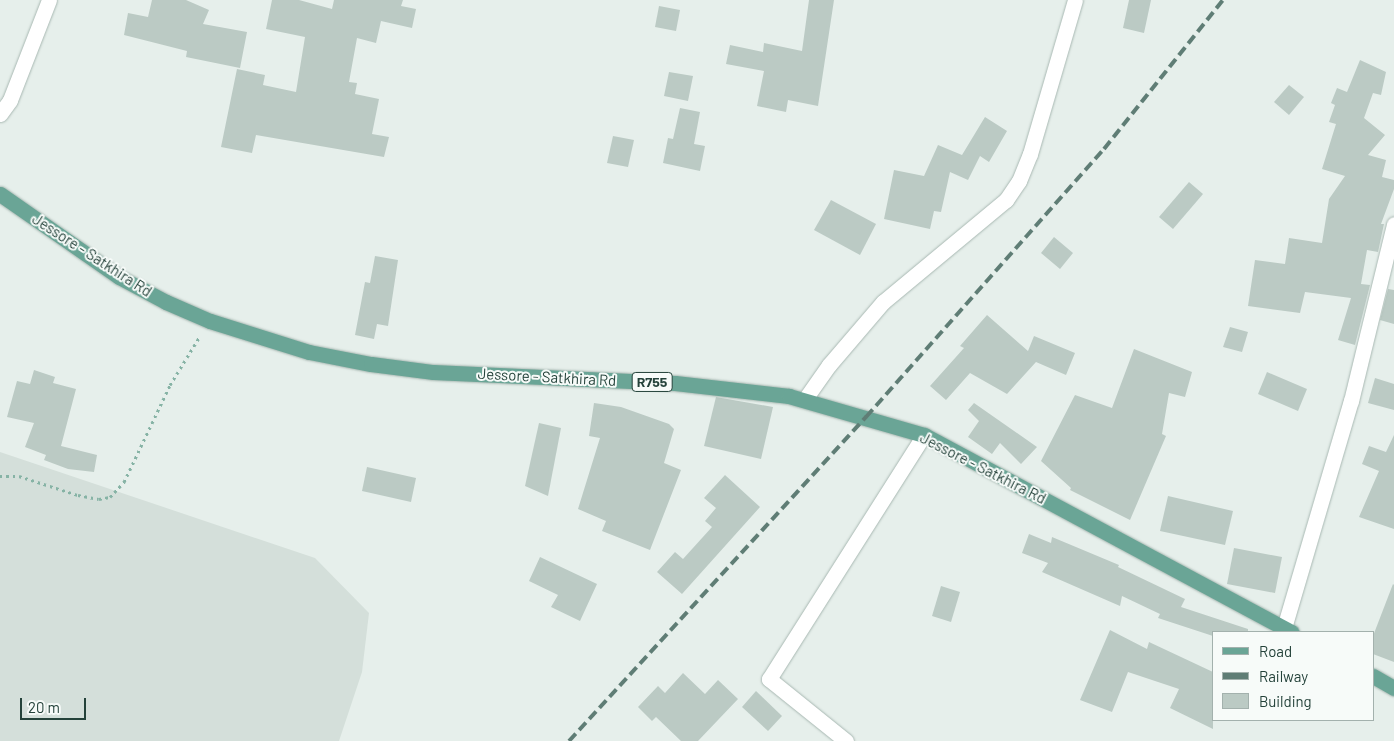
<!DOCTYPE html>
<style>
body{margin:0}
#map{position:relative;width:1394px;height:741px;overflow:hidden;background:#e6efeb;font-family:Barlow,sans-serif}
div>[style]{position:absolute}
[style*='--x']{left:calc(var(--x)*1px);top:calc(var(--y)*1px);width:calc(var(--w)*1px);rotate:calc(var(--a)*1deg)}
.built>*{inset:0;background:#d4dfda}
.building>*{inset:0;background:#bbcac4}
.path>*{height:3px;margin-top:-1.5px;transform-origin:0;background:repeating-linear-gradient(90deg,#86b3a5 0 2.5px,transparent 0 6.5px)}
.roads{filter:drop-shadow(0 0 1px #a8b8b2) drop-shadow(0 0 1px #a8b8b2)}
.minor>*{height:15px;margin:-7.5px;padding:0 7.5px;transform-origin:7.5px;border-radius:7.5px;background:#fff}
.major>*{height:15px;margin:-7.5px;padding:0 7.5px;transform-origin:7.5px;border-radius:7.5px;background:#6aa596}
.rail>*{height:4px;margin-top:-2px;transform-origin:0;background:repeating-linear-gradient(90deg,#5f7d75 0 10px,transparent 0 15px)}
span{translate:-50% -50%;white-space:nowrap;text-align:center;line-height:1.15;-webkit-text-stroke:4px #f7fbf9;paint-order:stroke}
.shield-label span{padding:1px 4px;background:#f7fbf9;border:1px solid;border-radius:4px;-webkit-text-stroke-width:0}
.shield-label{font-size:14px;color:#24423a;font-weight:700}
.street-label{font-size:15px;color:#24423a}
.legend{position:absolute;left:1212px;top:631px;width:162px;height:90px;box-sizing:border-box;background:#f7fbf9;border:1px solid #a3b1ad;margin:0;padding:6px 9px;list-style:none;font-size:15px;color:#24423a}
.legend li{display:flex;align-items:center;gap:10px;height:25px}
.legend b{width:25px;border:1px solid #a3b1ad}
.scale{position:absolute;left:20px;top:698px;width:66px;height:22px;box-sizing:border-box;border:2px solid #24423a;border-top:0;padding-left:6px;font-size:15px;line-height:18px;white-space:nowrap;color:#24423a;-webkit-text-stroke:4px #f7fbf9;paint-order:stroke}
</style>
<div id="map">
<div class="built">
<i style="clip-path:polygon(0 452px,315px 558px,369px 613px,362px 672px,339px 741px,0 741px)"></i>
</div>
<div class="building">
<i style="clip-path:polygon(152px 0,186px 0,209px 10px,203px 24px,247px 32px,240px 68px,186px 57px,187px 51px,124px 35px,128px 13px,148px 17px)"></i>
<i style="clip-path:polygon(272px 0,299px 0,332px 9px,334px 0,403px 0,401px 6px,416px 9px,412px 28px,381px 21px,376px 43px,357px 38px,349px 82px,357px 83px,355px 94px,379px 99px,372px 134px,389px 137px,384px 157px,256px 135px,252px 153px,221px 147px,237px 69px,265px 75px,263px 85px,296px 92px,305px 37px,266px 29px)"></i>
<i style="clip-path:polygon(809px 0,834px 0,818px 106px,788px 100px,786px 112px,757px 106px,764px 71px,726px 64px,730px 45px,763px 52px,764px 43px,802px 51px)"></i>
<i style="clip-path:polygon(1129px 0,1151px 0,1144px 33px,1123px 28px)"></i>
<i style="clip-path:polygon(659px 6px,680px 10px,676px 31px,655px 27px)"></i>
<i style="clip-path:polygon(1360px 60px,1386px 72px,1381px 95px,1373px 93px,1364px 118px,1385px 135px,1368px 155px,1386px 160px,1382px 177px,1394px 180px,1394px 189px,1381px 224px,1384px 224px,1378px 252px,1367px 250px,1361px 284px,1370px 285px,1355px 345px,1338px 340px,1351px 298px,1305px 292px,1300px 313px,1248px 306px,1255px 260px,1285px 264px,1289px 238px,1322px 243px,1329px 199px,1345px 176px,1322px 169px,1336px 124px,1329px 122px,1335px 105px,1331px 103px,1337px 88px,1347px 92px)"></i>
<i style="clip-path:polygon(669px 72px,693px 76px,688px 101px,664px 96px)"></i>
<i style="clip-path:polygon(1289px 85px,1304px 97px,1289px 115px,1274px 102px)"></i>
<i style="clip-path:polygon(680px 108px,700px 112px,694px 144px,705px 146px,700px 171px,663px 163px,668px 138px,673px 139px)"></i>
<i style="clip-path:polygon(985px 117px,1007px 131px,989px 162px,980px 156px,968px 180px,950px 172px,941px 212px,934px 211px,930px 229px,884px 219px,894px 170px,924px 176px,938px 145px,962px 155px)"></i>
<i style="clip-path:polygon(613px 136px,634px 140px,628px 167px,607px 163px)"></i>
<i style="clip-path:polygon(1189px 182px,1203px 194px,1173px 229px,1159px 217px)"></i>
<i style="clip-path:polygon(831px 200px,876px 224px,860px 255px,814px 230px)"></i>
<i style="clip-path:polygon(1054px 237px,1073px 253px,1060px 269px,1041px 253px)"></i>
<i style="clip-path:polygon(375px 256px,398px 260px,388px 326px,377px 324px,374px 339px,355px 335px,365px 282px,370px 283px)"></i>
<i style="clip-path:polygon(1388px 289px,1394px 290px,1394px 324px,1380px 320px)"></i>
<i style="clip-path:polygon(987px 315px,1028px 351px,1034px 336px,1075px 353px,1066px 375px,1036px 362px,1007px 394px,970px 373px,946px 400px,930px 386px,964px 348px,960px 346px)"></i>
<i style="clip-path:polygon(1230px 327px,1248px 332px,1242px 352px,1223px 347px)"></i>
<i style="clip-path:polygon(1134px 349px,1192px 372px,1185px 397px,1169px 393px,1162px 434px,1166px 436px,1130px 520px,1070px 490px,1071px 488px,1041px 461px,1075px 395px,1112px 408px)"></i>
<i style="clip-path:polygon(34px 370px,55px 377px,53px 383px,76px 389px,61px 446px,97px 455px,94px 472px,68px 469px,44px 460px,46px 455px,25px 447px,34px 423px,7px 417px,17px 381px,30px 384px)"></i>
<i style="clip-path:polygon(1267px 372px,1307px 389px,1298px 411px,1258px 394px)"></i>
<i style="clip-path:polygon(1375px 378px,1394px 384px,1394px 410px,1368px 403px)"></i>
<i style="clip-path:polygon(716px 397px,773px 407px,761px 459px,704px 446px)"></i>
<i style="clip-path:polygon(594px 403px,621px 407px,669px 424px,674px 429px,664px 463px,681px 470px,650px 550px,602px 531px,606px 521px,578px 509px,600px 438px,589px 436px)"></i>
<i style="clip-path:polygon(974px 403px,1037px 447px,1021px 464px,1000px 443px,992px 454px,968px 437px,979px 421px,968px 410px)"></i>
<i style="clip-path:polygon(539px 423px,561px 428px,548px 496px,525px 486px)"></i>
<i style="clip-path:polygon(1394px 435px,1394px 529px,1359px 517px,1379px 471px,1362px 464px,1369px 446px,1386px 452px)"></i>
<i style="clip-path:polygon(367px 467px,416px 478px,411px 502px,362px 491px)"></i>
<i style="clip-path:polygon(725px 475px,760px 507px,682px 594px,657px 572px,675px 552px,683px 559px,712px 527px,705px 521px,716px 508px,704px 498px)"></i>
<i style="clip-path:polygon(1168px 496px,1233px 511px,1225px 545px,1160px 531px)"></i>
<i style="clip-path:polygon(1029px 534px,1051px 543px,1052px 537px,1119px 565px,1118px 567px,1185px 599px,1181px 607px,1248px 629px,1248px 632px,1213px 632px,1213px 636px,1158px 618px,1160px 614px,1122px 596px,1120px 606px,1042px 572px,1048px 563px,1022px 553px)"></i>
<i style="clip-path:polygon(1234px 548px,1282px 557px,1275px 593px,1227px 584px)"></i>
<i style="clip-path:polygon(540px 557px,597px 584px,580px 621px,551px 607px,558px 595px,529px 581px)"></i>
<i style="clip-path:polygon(1393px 584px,1394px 585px,1394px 662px,1373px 654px,1373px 636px)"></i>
<i style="clip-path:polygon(941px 586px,960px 592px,951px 622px,932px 616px)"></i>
<i style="clip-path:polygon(1110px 630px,1147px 649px,1149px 642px,1213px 672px,1213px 729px,1170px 708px,1179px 689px,1128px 672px,1112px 712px,1080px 700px)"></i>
<i style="clip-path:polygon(683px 673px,705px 694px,718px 680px,738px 699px,698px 741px,681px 741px,656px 717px,652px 721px,638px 707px,658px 686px,665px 693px)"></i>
<i style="clip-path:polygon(756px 691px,782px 716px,768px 731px,742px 707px)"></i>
</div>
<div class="path">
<i style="--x:0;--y:476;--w:19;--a:0"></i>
<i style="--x:19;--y:476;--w:62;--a:17.9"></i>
<i style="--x:78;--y:495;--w:21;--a:11"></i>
<i style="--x:99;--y:499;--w:11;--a:-10"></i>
<i style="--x:110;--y:497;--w:21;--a:-47"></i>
<i style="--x:124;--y:482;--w:107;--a:-64.6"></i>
<i style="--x:170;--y:385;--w:57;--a:-58.5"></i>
</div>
<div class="roads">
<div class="minor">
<i style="--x:0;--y:114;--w:17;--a:-54"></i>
<i style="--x:10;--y:100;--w:107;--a:-68.7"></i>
<i style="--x:805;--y:399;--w:42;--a:-54.8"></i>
<i style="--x:829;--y:365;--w:83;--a:-49.4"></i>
<i style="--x:883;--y:302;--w:160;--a:-39.7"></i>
<i style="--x:1006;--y:200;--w:23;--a:-56"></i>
<i style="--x:1019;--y:181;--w:29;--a:-68"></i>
<i style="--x:1030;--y:154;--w:160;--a:-73.7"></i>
<i style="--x:1284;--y:628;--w:237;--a:-73.6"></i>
<i style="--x:1351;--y:401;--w:182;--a:-76.3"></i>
<i style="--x:846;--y:741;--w:99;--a:-141.2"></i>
<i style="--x:769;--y:679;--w:289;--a:-57.6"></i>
</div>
<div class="major">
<i style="--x:0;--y:194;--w:145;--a:34.9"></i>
<i style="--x:119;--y:277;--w:53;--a:28"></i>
<i style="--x:166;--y:302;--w:48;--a:23.4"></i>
<i style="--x:210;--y:321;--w:104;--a:17.4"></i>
<i style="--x:309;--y:352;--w:63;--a:11"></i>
<i style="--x:371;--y:364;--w:63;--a:7.4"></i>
<i style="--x:433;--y:372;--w:242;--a:2.6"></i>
<i style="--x:675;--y:383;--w:115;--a:6.5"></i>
<i style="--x:789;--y:396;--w:141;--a:16.1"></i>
<i style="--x:924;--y:435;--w:417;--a:28.2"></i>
<i style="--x:1373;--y:676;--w:24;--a:30"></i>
</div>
</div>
<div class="rail">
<i style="--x:569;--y:741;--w:440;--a:-47.5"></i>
<i style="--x:866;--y:417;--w:358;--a:-48.4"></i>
<i style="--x:1104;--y:149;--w:191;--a:-51.4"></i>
</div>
<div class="shield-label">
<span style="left:652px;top:382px">R755</span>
</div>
<div class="street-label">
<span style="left:92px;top:255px;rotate:33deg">Jessore - Satkhira Rd</span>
<span style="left:547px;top:377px;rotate:3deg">Jessore - Satkhira Rd</span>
<span style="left:983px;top:468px;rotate:27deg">Jessore - Satkhira Rd</span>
</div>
<ul class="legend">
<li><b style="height:6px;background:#6aa596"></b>Road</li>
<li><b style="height:6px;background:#5f7d75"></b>Railway</li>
<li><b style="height:14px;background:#bbcac4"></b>Building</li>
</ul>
<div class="scale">20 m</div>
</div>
